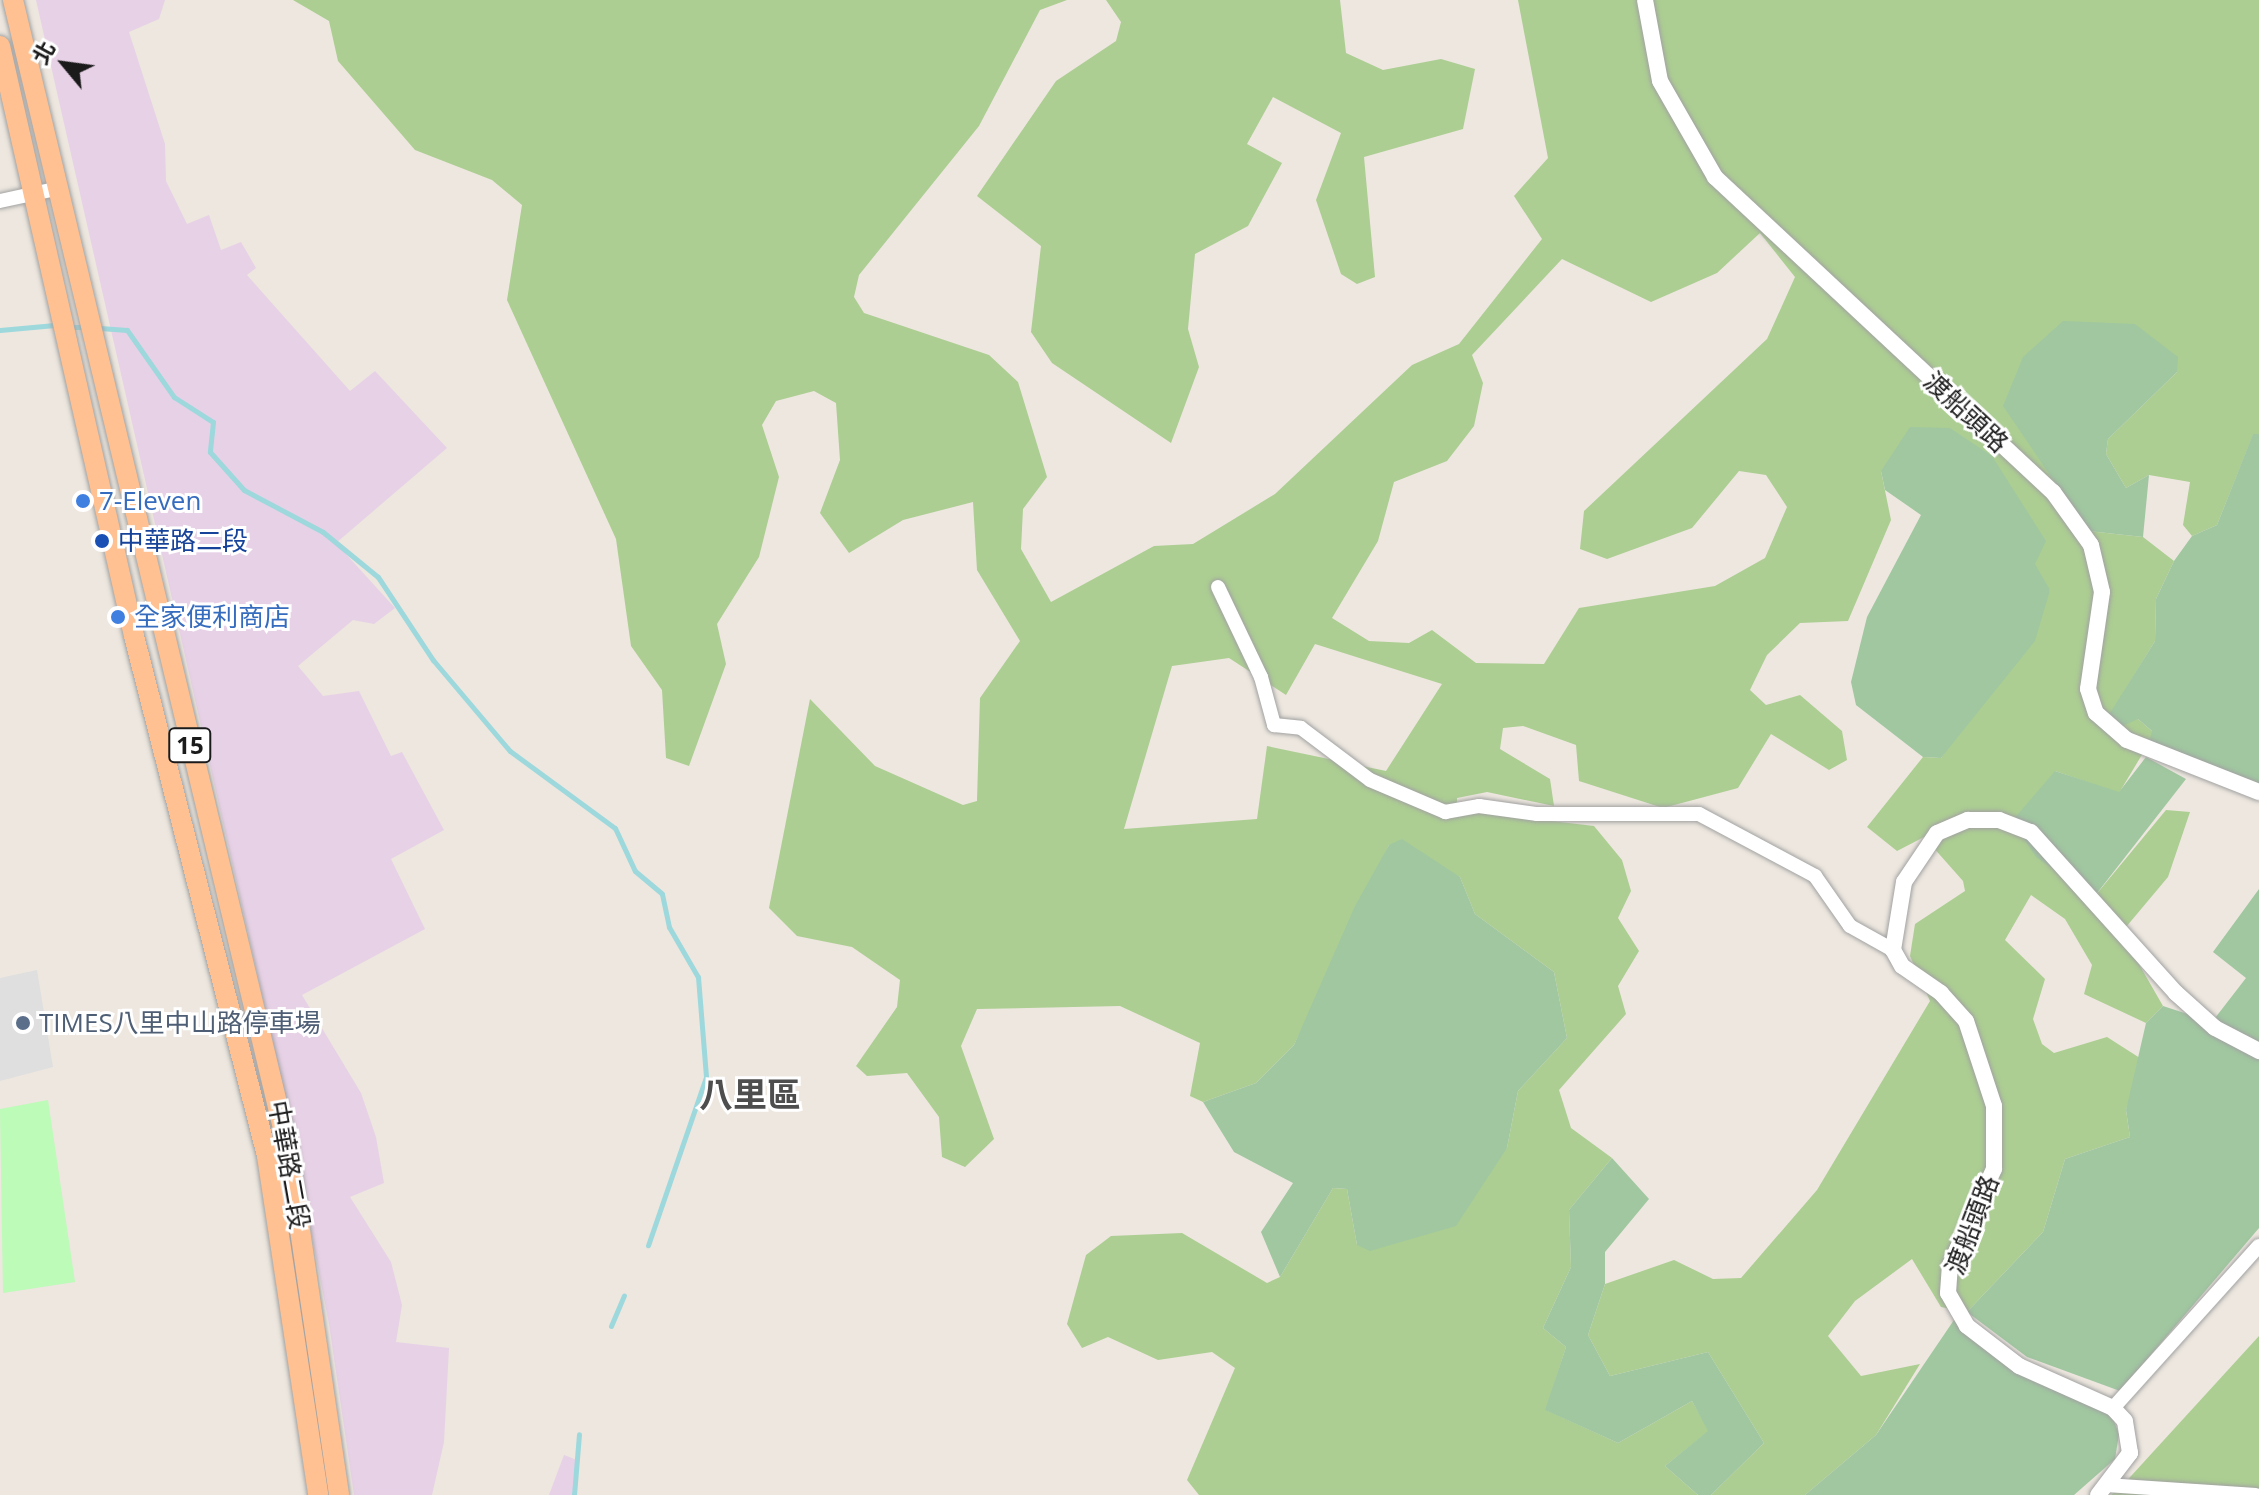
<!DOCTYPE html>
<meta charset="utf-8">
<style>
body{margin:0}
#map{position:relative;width:2259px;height:1495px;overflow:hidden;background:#ede7df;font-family:"Open Sans","Noto Sans TC",sans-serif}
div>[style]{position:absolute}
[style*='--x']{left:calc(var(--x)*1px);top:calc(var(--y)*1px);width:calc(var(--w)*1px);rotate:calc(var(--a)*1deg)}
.industrial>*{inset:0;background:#e7d1e6}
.forest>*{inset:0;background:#acce92}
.cemetery>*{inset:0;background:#a0c7a0}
.park>*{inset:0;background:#bcfbb8}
.parking>*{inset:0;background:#dfdfdf}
.stream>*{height:5px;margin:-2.5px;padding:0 2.5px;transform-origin:2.5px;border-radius:2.5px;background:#9dd8dd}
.roads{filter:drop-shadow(0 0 2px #a2a2a2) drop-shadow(0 0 2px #a2a2a2)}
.minor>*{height:14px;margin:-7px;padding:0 7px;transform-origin:7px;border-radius:7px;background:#fff}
.tertiary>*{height:16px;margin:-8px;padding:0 8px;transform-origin:8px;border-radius:8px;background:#fff}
.primary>*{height:20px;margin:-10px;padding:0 10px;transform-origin:10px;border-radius:10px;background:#ffc192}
.dots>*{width:22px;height:22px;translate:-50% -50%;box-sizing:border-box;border:4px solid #fff;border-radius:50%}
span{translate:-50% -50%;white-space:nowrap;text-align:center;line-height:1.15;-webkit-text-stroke:6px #fff;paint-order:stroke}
.shield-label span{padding:2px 6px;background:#fff;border:2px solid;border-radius:6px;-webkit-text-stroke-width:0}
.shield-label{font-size:24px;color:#1b1b1b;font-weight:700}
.street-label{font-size:26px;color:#1b1b1b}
.shop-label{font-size:26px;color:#366cbe}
.left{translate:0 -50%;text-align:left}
.transit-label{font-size:26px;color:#164399}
.service-label{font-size:26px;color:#4e5e75}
.district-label{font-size:34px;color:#4e4e4e;font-weight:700}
.north{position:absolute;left:24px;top:24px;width:80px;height:80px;-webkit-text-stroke:6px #fff;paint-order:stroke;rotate:299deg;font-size:22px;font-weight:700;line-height:32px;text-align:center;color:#1b1b1b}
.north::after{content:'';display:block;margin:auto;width:28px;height:36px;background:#1b1b1b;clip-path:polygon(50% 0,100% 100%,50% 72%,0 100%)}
</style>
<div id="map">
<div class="industrial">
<i style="clip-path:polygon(36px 0,165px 0,159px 19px,129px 32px,165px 144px,166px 181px,187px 224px,209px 215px,221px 250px,241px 242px,256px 268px,247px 275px,350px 391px,375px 371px,447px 448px,336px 543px,395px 608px,374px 624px,353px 620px,298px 666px,323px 696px,359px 691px,391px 756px,402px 752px,444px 830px,391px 859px,425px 929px,302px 995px,361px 1093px,376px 1137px,384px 1183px,350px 1197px,391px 1262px,402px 1305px,396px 1342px,449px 1348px,444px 1442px,432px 1495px,354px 1495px,329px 1324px,281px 1078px)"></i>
<i style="clip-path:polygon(564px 1455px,577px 1460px,576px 1495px,549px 1495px)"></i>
</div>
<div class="forest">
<i style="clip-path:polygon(evenodd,293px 0,1067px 0,1040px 10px,979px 126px,859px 275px,854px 297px,864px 313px,989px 355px,1018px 382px,1047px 477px,1023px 509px,1021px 549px,1051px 602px,1154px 546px,1193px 544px,1275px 494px,1412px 365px,1459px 344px,1542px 239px,1514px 196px,1548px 158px,1518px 0,2259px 0,2259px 434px,2253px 435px,2217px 525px,2192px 536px,2183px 525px,2190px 482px,2149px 475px,2126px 488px,2106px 454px,2108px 439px,2177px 372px,2063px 322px,2088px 531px,2143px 537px,2174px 561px,2156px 599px,2155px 641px,2106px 721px,2138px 719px,2153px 732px,2149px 743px,2119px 793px,2055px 771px,2094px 897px,2166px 810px,2190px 812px,2168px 877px,2121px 933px,2163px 1006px,2146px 1023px,2084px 994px,2092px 965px,2065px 919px,2031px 895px,2005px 940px,2045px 979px,2033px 1019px,2042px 1044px,2054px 1053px,2107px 1037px,2143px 1060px,2126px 1110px,2130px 1137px,2065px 1159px,2043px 1232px,1967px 1312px,1941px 1307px,1912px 1259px,1855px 1301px,1828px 1336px,1861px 1376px,1920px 1364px,1876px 1435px,1805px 1495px,1711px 1495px,1764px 1443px,1708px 1352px,1610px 1376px,1588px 1335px,1605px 1284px,1674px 1260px,1713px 1279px,1741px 1278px,1817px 1190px,1930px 1001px,1910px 956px,1915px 924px,1965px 891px,1963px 881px,1924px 837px,1897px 851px,1867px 827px,1923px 757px,1941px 758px,2050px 590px,1881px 471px,1891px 520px,1848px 621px,1800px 623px,1767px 655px,1750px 690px,1766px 705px,1800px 695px,1842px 731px,1847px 760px,1829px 770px,1771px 734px,1738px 788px,1663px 808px,1579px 781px,1576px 745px,1523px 726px,1503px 728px,1500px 749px,1550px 779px,1554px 806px,1487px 792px,1457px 798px,1457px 810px,1594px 826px,1622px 860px,1631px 891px,1618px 918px,1639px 951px,1618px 986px,1626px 1014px,1559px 1090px,1571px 1128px,1612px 1158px,1569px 1210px,1571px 1267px,1543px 1328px,1566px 1347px,1546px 1410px,1618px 1443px,1692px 1401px,1709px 1431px,1665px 1466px,1698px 1495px,1199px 1495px,1187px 1480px,1235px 1368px,1212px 1352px,1158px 1360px,1108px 1337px,1082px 1348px,1067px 1324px,1086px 1255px,1111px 1236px,1182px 1233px,1267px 1283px,1280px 1277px,1333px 1188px,1347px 1189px,1357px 1245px,1507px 1148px,1518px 1091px,1567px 1038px,1554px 972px,1475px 914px,1460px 877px,1389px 845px,1294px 1045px,1256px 1083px,1203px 1102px,1190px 1096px,1200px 1043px,1120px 1006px,977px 1009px,961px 1046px,994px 1139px,965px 1167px,942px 1157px,939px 1117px,907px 1073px,867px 1076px,856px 1066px,897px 1007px,900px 980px,852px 947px,797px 936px,769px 908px,810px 699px,875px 766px,963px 805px,977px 801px,980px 698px,1020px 641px,977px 570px,973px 502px,903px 520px,849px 553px,820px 513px,840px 460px,836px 403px,814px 391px,776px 401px,762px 425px,779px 477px,759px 557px,717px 624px,726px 664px,689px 766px,666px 758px,662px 690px,631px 646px,616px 539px,507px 300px,522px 205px,492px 180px,415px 150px,338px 61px,329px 21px,293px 0,1760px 233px,1795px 277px,1767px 339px,1584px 511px,1580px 549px,1607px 559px,1692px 528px,1739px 471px,1766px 475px,1787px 507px,1765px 558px,1715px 586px,1579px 608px,1544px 664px,1476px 663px,1432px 630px,1409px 643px,1369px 641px,1332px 618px,1378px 541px,1394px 482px,1447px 461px,1474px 426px,1483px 383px,1472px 355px,1562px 259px,1651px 302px,1717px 273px,1760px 233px,293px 0,1315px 644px,1442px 684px,1386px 771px,1267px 746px,1257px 819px,1124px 829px,1172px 666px,1229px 658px,1286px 695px,1315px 644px)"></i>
<i style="clip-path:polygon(1106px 0,1340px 0,1346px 53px,1383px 70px,1441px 59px,1475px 69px,1463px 129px,1364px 157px,1375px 277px,1357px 284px,1341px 274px,1316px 200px,1341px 133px,1273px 97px,1247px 144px,1282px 163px,1248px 226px,1195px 254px,1188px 329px,1199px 367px,1171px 443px,1052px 363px,1031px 332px,1041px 246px,977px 196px,1056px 81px,1116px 41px,1121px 22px)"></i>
<i style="clip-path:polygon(2259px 1336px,2259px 1495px,2111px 1495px,2121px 1487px)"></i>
</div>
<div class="cemetery">
<i style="clip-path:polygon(2063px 321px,2135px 324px,2178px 357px,2177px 372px,2108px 439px,2106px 454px,2126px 488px,2149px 475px,2143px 537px,2088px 531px,2003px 406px,2023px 357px)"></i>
<i style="clip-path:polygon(1910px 427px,1950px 428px,1992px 456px,2046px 541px,2035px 564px,2050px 590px,2035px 641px,1941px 758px,1923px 757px,1856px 705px,1851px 682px,1867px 617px,1921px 515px,1885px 490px,1881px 471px)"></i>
<i style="clip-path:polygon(2253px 434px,2259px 434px,2259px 784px,2149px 743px,2152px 731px,2138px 719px,2116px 729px,2105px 721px,2155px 641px,2156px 599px,2174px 561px,2192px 536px,2217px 525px)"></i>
<i style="clip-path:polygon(2146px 757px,2186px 779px,2094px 897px,2036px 857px,2012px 821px,2055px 771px,2119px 792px)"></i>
<i style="clip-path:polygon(1402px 839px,1460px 877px,1475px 914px,1554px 972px,1567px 1038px,1518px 1091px,1507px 1148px,1456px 1226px,1370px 1251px,1357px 1245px,1347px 1189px,1333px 1188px,1280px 1277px,1261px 1232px,1293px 1183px,1234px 1152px,1203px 1102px,1256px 1083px,1294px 1045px,1355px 906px,1389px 845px)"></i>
<i style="clip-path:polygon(2259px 889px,2259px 1228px,2120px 1391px,2027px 1357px,1967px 1312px,2043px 1232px,2065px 1159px,2130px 1137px,2126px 1110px,2146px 1023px,2163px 1006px,2212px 1022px,2246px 978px,2213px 952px)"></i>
<i style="clip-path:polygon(1612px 1158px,1649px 1199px,1605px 1252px,1605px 1284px,1588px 1335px,1610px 1376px,1708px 1352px,1764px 1443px,1711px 1495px,1698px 1495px,1665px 1466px,1708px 1431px,1692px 1401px,1618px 1443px,1545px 1410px,1566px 1347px,1543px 1328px,1571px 1267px,1569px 1210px)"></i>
<i style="clip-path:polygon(1956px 1317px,2112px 1416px,2119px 1434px,2115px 1459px,2074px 1495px,1805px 1495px,1876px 1435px)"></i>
</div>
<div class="park">
<i style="clip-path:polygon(48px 1100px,75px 1282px,3px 1293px,0 1109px)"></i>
</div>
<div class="parking">
<i style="clip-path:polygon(37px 970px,53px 1067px,0 1081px,0 978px)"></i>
</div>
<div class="stream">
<i style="--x:75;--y:327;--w:5;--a:0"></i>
<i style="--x:100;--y:328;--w:27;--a:4"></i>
<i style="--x:127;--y:330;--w:82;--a:55"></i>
<i style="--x:174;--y:397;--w:46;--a:32.7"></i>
<i style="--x:213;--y:422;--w:30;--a:96"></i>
<i style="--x:210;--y:452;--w:51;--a:48.2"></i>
<i style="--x:244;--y:490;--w:89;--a:28"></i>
<i style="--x:323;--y:532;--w:71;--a:39.3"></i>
<i style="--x:378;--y:577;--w:100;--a:56.5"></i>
<i style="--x:433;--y:660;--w:119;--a:49.8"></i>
<i style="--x:510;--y:751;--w:130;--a:36.3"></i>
<i style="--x:615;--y:828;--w:47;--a:65.1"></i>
<i style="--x:635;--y:871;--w:35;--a:40"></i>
<i style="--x:662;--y:894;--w:34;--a:78"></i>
<i style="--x:669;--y:927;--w:58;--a:59.9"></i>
<i style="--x:698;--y:977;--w:100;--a:85.4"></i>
<i style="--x:706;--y:1077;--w:178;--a:109"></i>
<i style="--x:0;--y:330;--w:55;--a:-5.2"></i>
<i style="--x:611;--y:1326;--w:33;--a:-67"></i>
<i style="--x:574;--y:1495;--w:61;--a:-85.3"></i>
</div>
<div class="roads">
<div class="minor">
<i style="--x:0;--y:201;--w:56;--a:-12.3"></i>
<i style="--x:1218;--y:587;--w:100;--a:64.5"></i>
<i style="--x:1261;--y:677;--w:50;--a:74.8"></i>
<i style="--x:1274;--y:725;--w:27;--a:6"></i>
<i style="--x:1301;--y:728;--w:86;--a:37"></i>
<i style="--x:1370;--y:780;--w:82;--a:23.1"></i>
<i style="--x:1445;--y:812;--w:35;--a:-10"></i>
<i style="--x:1479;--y:806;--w:59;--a:7.9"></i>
<i style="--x:1537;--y:814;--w:162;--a:0"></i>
<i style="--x:1699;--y:814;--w:132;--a:28.1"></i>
<i style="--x:1815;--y:876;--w:61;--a:55"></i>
<i style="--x:1850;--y:926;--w:49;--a:29.2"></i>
<i style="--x:2113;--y:1408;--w:218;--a:-48"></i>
<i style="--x:2106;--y:1485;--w:150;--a:3.8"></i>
</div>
<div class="tertiary">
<i style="--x:1645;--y:0;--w:82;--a:79.5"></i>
<i style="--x:1660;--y:81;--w:111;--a:60.2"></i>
<i style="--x:1715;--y:177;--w:462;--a:43"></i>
<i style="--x:2053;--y:492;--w:65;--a:54.4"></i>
<i style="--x:2091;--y:545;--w:48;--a:76.8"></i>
<i style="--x:2102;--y:592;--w:98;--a:98.2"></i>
<i style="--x:2088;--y:689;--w:25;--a:72"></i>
<i style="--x:2096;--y:713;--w:41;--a:41.1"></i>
<i style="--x:2127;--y:740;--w:142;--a:21.5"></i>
<i style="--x:2098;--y:1495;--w:53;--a:-52.7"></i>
<i style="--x:2130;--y:1453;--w:32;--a:-99"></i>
<i style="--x:2125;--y:1421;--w:18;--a:-133"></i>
<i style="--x:2113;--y:1408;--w:103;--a:-155.9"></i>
<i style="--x:2019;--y:1366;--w:66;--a:-142.4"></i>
<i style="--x:1967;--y:1326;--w:38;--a:-120"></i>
<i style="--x:1948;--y:1293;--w:28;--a:-86"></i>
<i style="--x:1950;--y:1265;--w:106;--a:-65.4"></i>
<i style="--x:1994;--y:1169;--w:63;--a:-90"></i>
<i style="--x:1994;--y:1106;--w:89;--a:-108.2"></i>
<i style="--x:1966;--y:1021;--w:38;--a:-132"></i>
<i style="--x:1941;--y:993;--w:47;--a:-145.3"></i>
<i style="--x:1902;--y:966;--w:18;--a:-119"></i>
<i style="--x:1893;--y:950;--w:69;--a:-80.8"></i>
<i style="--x:1904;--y:882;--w:59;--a:-56"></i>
<i style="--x:1937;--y:833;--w:34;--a:-23"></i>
<i style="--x:1968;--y:820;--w:31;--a:0"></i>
<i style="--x:1999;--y:820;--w:34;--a:21"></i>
<i style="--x:2031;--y:832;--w:217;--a:48"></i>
<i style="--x:2176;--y:993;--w:52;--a:41.9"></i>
<i style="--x:2215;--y:1028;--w:50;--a:27.6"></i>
</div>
<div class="primary">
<i style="--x:13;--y:0;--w:1181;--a:76.54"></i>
<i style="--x:288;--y:1149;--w:350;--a:81.6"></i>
<i style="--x:0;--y:46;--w:605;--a:77.2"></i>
<i style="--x:134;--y:636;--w:537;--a:75.65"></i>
<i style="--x:267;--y:1156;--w:343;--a:81.4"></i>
</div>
</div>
<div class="dots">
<i style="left:83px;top:501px;background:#3f7fe0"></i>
<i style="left:102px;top:541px;background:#1a4fb4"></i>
<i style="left:118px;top:617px;background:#3f7fe0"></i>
<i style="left:23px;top:1023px;background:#5c6f8a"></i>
</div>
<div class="shield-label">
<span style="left:190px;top:745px">15</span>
</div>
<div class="street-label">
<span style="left:1966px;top:412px;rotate:43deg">渡船頭路</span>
<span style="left:289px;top:1165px;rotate:80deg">中華路二段</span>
<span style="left:1972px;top:1225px;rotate:-69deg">渡船頭路</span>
</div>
<div class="shop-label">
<span class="left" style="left:99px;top:501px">7-Eleven</span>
<span class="left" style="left:134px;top:617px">全家便利商店</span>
</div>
<div class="transit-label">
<span class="left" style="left:118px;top:541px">中華路二段</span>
</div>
<div class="service-label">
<span class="left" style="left:39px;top:1023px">TIMES八里中山路停車場</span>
</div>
<div class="district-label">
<span style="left:750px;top:1095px">八里區</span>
</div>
<div class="north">北</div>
</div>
